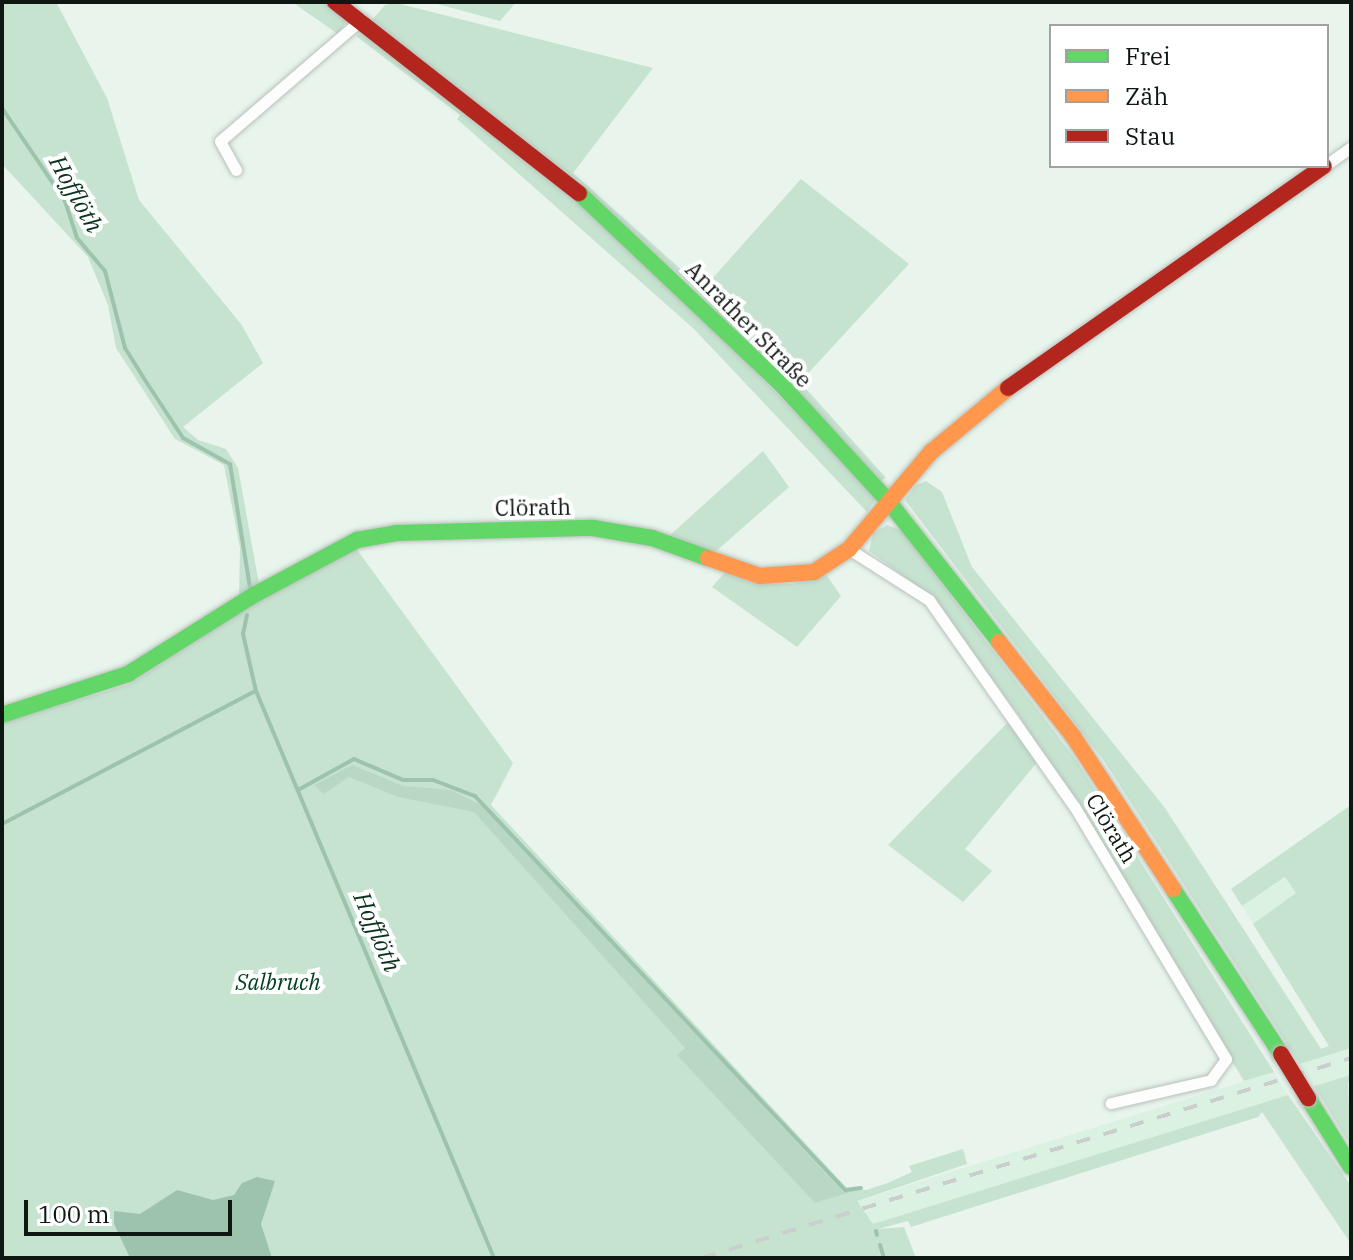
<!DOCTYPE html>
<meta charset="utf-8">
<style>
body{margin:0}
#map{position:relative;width:1353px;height:1260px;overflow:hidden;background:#e8f4ec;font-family:"IBM Plex Serif",serif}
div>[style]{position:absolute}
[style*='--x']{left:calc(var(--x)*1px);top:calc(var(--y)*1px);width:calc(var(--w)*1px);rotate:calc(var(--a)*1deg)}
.built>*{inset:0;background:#dbf2e3}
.green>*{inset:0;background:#c6e3d0}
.forest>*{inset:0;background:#b8d8c4}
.water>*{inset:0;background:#9ec3ac}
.stream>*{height:4px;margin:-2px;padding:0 2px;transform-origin:2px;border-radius:2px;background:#9ec3ac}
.roads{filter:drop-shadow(0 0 2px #b8c1bb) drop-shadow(0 0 2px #b8c1bb)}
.street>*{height:11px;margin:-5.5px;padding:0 5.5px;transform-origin:5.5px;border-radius:5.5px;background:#fcfdfc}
.fast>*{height:16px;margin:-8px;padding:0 8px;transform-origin:8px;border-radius:8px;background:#63d668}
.slow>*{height:16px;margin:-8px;padding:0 8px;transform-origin:8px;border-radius:8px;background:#ff974d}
.jam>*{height:16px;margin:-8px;padding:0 8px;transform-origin:8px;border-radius:8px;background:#b3261e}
.rail>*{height:4px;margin-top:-2px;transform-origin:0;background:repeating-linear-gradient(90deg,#cacecc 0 14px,transparent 0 28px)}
.bridges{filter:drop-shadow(0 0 2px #b8c1bb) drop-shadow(0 0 2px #b8c1bb)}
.jam-bridge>*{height:16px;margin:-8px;padding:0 8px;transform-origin:8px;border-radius:8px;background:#b3261e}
span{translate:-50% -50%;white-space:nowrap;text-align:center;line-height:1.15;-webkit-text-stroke:8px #fff;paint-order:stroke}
.street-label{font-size:22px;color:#0f1712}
.park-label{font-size:22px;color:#024024;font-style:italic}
.water-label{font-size:24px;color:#0a321d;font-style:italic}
.frame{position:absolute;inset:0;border:4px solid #0f1712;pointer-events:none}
.legend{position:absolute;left:1049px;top:24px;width:280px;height:144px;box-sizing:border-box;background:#fff;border:2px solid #9fa2a0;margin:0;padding:10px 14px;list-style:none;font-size:24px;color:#0f1712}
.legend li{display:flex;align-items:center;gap:16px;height:40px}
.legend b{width:40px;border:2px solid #9fa2a0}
.scale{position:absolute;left:24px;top:1200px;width:208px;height:36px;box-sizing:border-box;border:4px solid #0f1712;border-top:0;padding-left:10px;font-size:24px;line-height:28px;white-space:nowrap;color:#0f1712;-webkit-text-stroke:6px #fff;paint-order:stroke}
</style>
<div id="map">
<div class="built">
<i style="clip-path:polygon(1286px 877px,1297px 894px,1253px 924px,1242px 906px)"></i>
<i style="clip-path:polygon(1351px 1048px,1351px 1075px,1314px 1086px,1300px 1064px)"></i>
<i style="clip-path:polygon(1274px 1072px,1288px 1095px,929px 1207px,762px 1258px,672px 1258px)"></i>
</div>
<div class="green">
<i style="clip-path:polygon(2px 2px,56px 2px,107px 98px,139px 200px,241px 324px,263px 363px,183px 427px,198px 440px,226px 449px,238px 468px,259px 584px,239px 598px,240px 548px,224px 465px,175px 439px,116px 348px,108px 305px,88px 257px,2px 164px)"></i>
<i style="clip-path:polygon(292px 2px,323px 2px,348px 18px,338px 34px)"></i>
<i style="clip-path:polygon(430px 2px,516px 2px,500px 21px)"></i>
<i style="clip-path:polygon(396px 3px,653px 68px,573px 173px,703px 289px,801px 179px,909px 264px,800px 382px,886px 478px,880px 481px,694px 288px,580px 185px,372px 20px,385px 5px)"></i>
<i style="clip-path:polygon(366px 31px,501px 136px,667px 281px,873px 492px,875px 500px,867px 512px,694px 329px,457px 119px,460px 115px,356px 36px)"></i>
<i style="clip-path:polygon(763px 451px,789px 487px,714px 553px,668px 537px)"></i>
<i style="clip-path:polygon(926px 481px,942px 492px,972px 567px,1165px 808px,1321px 1049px,1329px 1046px,1253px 924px,1296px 893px,1285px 877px,1242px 906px,1231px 889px,1351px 805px,1351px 1048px,1300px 1064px,1104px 761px,905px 500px,916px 485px)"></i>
<i style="clip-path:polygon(887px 525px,901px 530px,1076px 760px,1274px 1072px,1244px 1081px,1017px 713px,929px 595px,869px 551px,873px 533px)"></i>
<i style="clip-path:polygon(355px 547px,513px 763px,491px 805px,847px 1188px,866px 1190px,888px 1183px,912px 1172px,909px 1166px,963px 1149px,967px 1164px,857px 1201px,873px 1224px,1288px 1095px,1351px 1186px,1351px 1244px,1262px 1112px,1258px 1117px,911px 1227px,908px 1221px,878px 1229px,904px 1227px,916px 1258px,2px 1258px,2px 723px,130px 684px,258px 600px)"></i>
<i style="clip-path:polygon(726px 571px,762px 583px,793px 584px,825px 573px,841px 596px,797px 647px,712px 587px)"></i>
<i style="clip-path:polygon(1011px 719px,1039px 760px,965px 849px,992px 871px,963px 902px,888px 845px)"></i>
<i style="clip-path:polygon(1351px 1075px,1348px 1084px,1351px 1146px,1314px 1086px)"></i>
</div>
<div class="forest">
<i style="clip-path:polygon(352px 765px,403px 786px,451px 790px,485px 807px,843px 1192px,857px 1190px,815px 1203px,677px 1055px,685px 1048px,474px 812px,398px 797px,349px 777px,324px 794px,314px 785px)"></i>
</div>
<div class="water">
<i style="clip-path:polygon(257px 1177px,275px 1181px,261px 1224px,272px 1258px,130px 1258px,114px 1224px,114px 1211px,140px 1214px,177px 1190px,213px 1200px,234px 1195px,242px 1183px)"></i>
</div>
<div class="stream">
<i style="--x:2;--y:108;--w:112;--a:55.9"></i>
<i style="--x:65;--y:201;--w:39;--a:72"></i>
<i style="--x:77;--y:238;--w:43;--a:49.7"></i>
<i style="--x:105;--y:271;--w:80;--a:75.4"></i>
<i style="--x:125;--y:348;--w:34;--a:58"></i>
<i style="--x:143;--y:377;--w:73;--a:56.7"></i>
<i style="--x:183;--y:438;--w:54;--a:29"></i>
<i style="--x:230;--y:464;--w:125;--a:80.8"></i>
<i style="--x:247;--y:615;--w:19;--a:102"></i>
<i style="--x:243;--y:634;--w:58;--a:77.2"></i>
<i style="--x:256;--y:691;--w:615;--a:67.23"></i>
<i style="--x:298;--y:790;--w:64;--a:-29"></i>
<i style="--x:354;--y:759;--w:53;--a:23.2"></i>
<i style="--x:403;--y:780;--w:30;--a:0"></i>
<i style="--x:433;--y:780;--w:45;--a:20.9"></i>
<i style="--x:475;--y:796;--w:540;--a:46.8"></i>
<i style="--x:845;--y:1190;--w:16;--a:-7"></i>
<i style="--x:2;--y:824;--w:286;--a:-27.7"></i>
<i style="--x:876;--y:1231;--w:4;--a:76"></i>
<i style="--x:880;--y:1245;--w:14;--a:73"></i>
</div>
<div class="roads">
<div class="street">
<i style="--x:1327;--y:164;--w:29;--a:-35"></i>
<i style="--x:236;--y:170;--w:33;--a:-119"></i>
<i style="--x:220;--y:141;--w:187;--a:-40.7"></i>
<i style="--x:849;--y:549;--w:95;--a:32.5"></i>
<i style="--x:929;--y:600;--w:252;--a:54.9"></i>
<i style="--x:1074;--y:806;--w:295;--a:59"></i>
<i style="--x:1226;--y:1059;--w:26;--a:126"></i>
<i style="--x:1211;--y:1080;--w:103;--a:167"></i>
</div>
<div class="fast">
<i style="--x:579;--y:193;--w:277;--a:43.4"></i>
<i style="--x:780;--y:383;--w:161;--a:47.5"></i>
<i style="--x:889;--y:502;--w:178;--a:51.8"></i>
<i style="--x:2;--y:715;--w:133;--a:-18"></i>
<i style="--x:128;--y:674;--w:149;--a:-32.1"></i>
<i style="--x:254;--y:595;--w:117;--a:-28.1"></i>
<i style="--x:357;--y:540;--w:40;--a:-10"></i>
<i style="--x:396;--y:533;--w:197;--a:-1.5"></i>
<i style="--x:593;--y:528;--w:60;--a:9.6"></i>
<i style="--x:652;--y:538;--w:59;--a:19.7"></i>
<i style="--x:1173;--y:889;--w:197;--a:56.8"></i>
<i style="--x:1308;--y:1098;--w:81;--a:58.1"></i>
</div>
<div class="slow">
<i style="--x:708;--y:558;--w:55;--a:19.1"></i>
<i style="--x:760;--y:576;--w:54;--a:-4.2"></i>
<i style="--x:814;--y:572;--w:42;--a:-33.3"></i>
<i style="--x:849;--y:549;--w:127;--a:-49.8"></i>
<i style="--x:931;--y:452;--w:100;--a:-39.7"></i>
<i style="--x:999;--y:642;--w:120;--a:51.8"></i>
<i style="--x:1073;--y:736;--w:183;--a:56.8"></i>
</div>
<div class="jam">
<i style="--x:335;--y:2;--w:310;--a:38.1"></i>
<i style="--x:1008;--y:388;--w:386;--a:-35.1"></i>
</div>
</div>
<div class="rail">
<i style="--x:702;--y:1258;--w:679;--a:-17.13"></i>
</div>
<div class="bridges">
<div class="jam-bridge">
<i style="--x:1281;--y:1054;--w:52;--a:58.5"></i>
</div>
</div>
<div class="street-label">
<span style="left:749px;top:324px;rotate:45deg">Anrather Straße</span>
<span style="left:533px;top:507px;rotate:-1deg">Clörath</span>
<span style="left:1112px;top:828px;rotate:59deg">Clörath</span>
</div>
<div class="park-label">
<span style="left:278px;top:982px">Salbruch</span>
</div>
<div class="water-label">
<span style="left:76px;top:194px;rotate:61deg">Hofflöth</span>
<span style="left:377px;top:932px;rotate:67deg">Hofflöth</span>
</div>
<div class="frame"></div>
<ul class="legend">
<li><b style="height:10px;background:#63d668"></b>Frei</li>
<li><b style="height:10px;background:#ff974d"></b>Zäh</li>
<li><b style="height:10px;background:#b3261e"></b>Stau</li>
</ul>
<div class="scale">100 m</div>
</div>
